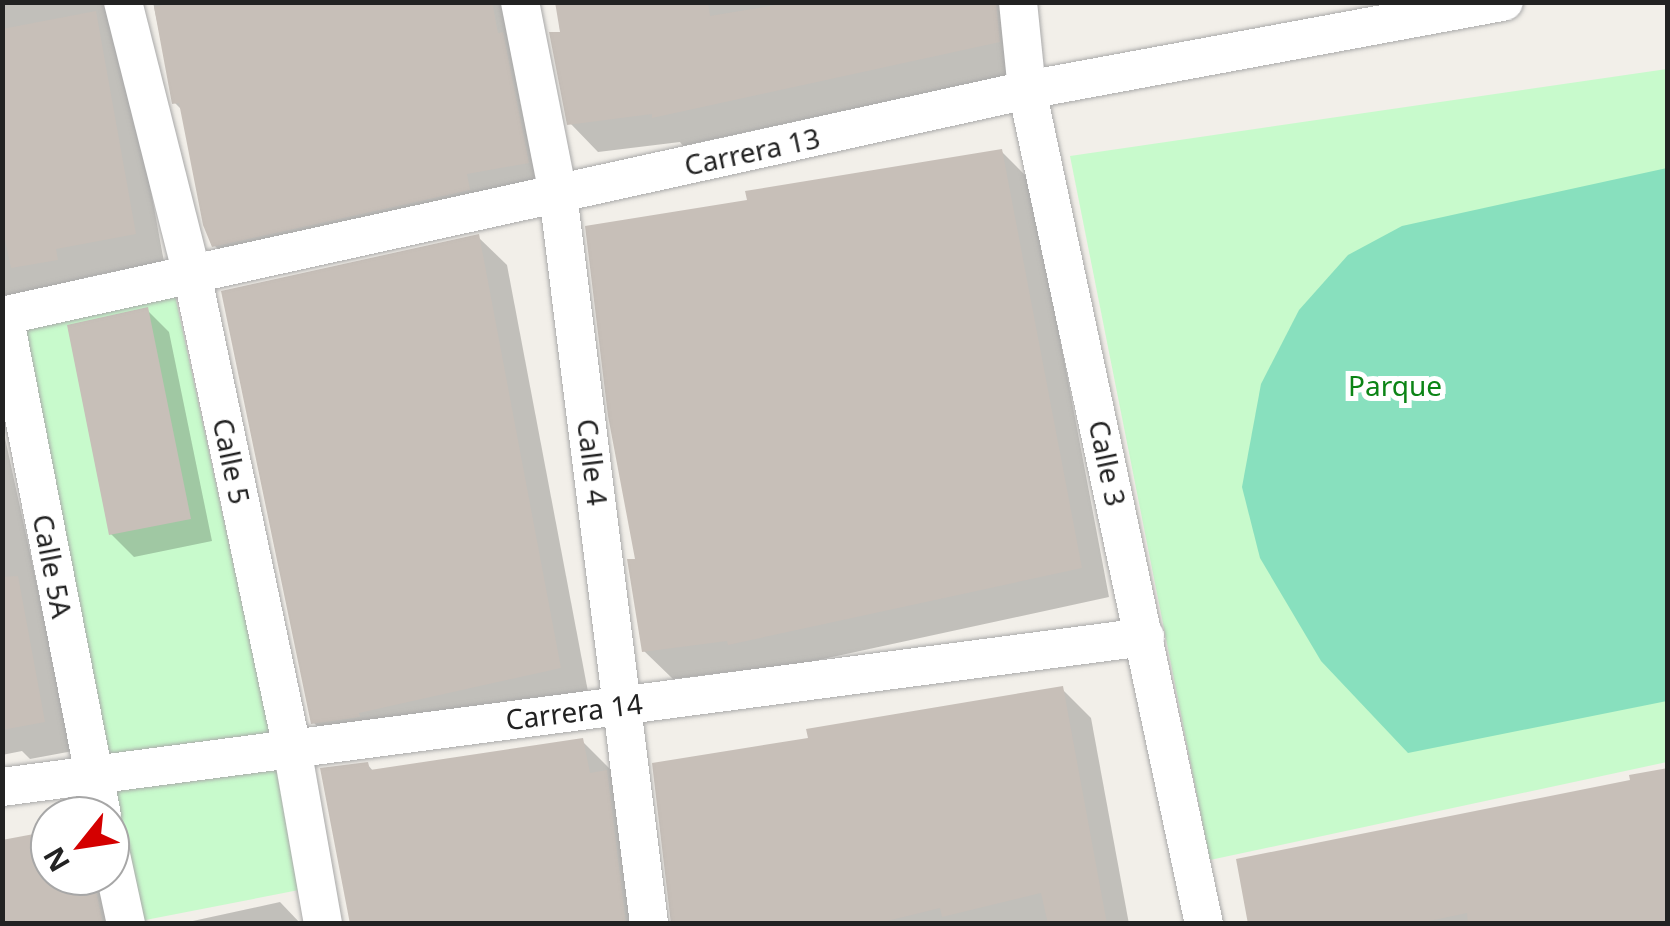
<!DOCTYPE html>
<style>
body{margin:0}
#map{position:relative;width:1670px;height:926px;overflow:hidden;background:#f2efe9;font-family:"Noto Sans",sans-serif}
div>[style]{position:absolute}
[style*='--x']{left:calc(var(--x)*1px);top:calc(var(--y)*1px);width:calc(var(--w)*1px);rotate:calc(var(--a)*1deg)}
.park>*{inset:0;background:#c8facc}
.pitch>*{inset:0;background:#88e0be}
.shadow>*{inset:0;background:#0003}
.building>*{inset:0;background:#c7bfb8}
.roads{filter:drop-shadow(0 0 2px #a9a9a9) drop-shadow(0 0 2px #a9a9a9)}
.minor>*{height:38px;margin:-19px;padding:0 19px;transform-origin:19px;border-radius:19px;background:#fff}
span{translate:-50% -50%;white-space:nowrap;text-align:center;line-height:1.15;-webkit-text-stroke:10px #fff;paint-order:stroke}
.street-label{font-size:28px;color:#222}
.park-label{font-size:28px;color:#0c8416}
.frame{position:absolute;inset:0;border:5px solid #222;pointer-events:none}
.north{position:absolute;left:30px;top:796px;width:100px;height:100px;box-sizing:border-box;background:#fff;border:2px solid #a7a7a7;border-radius:50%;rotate:240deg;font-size:28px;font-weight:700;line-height:40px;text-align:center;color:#222}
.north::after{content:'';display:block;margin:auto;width:35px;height:45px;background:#d40000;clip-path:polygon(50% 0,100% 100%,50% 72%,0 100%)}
</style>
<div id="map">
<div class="park">
<i style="clip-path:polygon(1667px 69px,1667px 762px,1210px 860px,1070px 156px)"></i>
<i style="clip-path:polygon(174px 291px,304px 889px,130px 923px,21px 319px)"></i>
</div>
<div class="pitch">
<i style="clip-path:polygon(1667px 168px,1667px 701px,1408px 753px,1321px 661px,1260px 558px,1242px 487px,1261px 384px,1299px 310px,1348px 255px,1402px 226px)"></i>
</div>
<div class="shadow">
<i style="clip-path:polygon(2px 2px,111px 2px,124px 43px,164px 262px,83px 278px,85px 288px,2px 305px)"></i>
<i style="clip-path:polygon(153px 2px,514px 2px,556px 191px,243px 274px,214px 245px,183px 111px,174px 102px)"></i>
<i style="clip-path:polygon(557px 2px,1020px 2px,1027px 71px,683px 146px,680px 142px,598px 152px,570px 123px)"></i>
<i style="clip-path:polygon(1001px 151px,1030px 180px,1109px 597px,759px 673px,755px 669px,673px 679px,644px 651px,638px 561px,750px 202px)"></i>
<i style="clip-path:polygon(478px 237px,507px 265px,589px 697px,341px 750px,312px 721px)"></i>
<i style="clip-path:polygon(147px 310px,169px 332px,212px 541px,134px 557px,111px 534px)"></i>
<i style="clip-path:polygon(2px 424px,73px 751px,30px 759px,22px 751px,2px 755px)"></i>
<i style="clip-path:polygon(1062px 689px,1091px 718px,1129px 924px,673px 924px,811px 740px)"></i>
<i style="clip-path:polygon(582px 741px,611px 770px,650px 924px,354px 924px,367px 764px,374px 772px)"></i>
<i style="clip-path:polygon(1632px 782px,1668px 924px,1251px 924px)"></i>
<i style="clip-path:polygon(50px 832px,50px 876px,110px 876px,124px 924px,2px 924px)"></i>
<i style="clip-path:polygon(280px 902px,301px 924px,179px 924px)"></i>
</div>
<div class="building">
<i style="clip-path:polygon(176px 2px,492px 2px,498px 33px,503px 32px,529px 163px,467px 174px,470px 190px,212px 247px,203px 225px,179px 103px,172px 104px,154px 7px)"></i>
<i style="clip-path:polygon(555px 2px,708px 2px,710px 16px,793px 2px,996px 2px,1000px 42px,652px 118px,652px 114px,567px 125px,549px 32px,560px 32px)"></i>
<i style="clip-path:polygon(96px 11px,136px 234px,56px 249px,58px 260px,11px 268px,2px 226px,2px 29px)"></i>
<i style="clip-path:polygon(1002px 149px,1082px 568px,728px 645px,727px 641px,642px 652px,627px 559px,635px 559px,608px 416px,585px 226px,747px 200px,745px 191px)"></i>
<i style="clip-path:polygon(479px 234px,561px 668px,359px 713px,360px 717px,311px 724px,221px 291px)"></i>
<i style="clip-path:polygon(148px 307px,191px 519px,109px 535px,67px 325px)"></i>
<i style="clip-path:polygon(18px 576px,45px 722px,2px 730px,2px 577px)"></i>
<i style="clip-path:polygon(1063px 686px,1107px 924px,1048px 924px,1041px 893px,942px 917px,940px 908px,875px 924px,671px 924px,652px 763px,808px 738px,806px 729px)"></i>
<i style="clip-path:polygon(583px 738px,590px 773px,607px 770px,626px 924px,350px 924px,320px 768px,368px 762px,370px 770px)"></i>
<i style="clip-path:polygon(1668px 768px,1668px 924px,1468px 924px,1467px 913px,1415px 924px,1248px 924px,1236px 859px,1630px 780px,1629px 775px)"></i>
<i style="clip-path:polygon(50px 831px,50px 876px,93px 876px,103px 924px,2px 924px,2px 840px)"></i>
</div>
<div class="roads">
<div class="minor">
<i style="--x:123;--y:2;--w:281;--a:75.8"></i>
<i style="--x:192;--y:274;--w:484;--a:78.1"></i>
<i style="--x:292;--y:748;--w:179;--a:80"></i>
<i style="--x:520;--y:2;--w:196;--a:78.8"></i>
<i style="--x:558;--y:194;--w:736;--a:82.89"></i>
<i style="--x:1018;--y:2;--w:88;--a:84.2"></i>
<i style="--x:1027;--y:90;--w:853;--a:78.02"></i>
<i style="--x:4;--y:315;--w:510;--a:78.93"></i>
<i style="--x:2;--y:316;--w:1050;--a:-12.43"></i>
<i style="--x:1027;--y:90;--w:485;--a:-10.5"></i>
<i style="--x:2;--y:787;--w:1153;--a:-7.48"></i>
<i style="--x:110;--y:850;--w:76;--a:77.8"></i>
</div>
</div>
<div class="street-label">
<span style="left:752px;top:151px;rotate:-12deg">Carrera 13</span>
<span style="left:232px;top:461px;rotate:78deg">Calle 5</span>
<span style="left:593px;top:462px;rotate:83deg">Calle 4</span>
<span style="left:1108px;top:463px;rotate:78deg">Calle 3</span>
<span style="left:53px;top:566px;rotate:79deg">Calle 5A</span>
<span style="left:574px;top:711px;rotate:-7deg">Carrera 14</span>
</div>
<div class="park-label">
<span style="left:1395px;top:385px">Parque</span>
</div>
<div class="frame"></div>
<div class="north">N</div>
</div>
